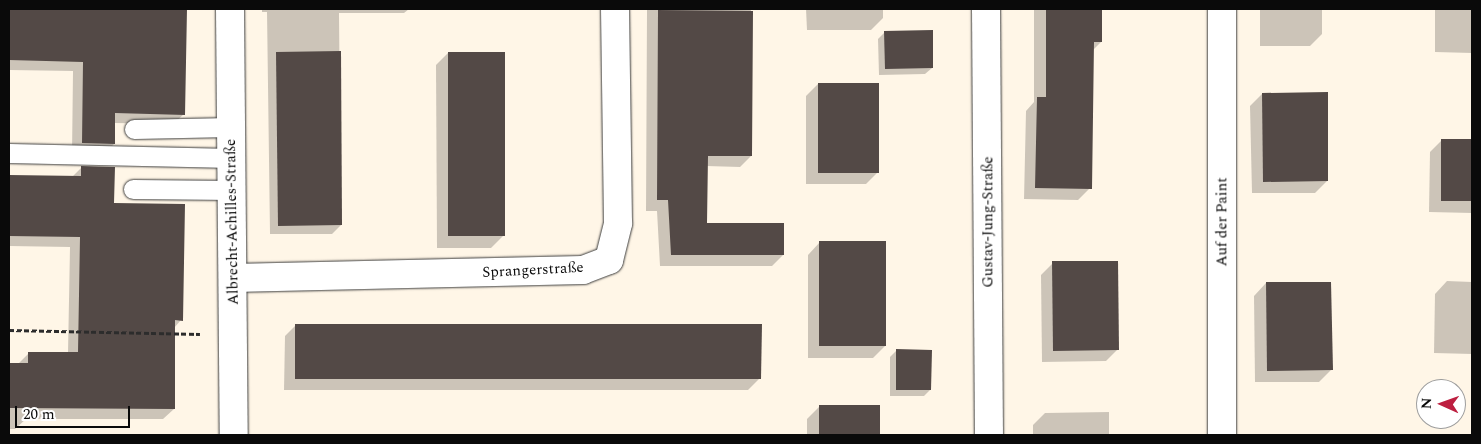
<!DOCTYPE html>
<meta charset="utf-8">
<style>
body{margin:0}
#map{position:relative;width:1481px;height:444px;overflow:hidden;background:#fff6e7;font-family:Spectral,serif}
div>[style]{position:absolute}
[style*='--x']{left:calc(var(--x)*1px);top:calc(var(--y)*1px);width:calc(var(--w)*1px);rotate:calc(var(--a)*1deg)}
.shadow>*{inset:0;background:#0003}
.building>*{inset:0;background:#534946}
.path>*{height:3px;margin-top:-1.5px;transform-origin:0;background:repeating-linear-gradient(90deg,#2c2c2c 0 5px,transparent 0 7.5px)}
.roads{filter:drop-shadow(0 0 1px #3d3d3d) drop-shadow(0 0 1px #3d3d3d)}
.lane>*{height:19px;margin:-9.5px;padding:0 9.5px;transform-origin:9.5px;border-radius:9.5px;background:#fff}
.street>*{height:28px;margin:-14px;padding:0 14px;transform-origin:14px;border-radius:14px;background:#fff}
span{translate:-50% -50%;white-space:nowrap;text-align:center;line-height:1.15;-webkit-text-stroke:5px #fff;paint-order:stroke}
.street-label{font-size:15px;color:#0a0a0a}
.frame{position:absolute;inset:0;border:10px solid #0a0a0a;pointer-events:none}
.north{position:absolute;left:1416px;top:379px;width:50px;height:50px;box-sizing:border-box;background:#fff;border:1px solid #9d9d9d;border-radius:50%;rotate:272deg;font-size:14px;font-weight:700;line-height:20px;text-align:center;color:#0a0a0a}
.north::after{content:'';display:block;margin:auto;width:18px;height:22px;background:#bd1f40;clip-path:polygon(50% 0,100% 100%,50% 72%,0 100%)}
.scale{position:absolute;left:15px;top:406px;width:115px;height:22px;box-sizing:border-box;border:2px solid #0a0a0a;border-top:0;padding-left:6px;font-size:15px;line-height:18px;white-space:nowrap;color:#0a0a0a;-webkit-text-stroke:4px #fff;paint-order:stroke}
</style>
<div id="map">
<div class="shadow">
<i style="clip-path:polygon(9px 9px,186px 9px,184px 114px,173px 124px,114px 123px,114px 144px,104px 154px,72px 153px,73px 71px,9px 70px)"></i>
<i style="clip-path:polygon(262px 9px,409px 9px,404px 13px,339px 13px,341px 225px,332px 234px,270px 234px,267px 12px,262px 12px)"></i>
<i style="clip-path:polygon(647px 9px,751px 9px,751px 156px,740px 167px,706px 166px,706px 224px,783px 255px,772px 266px,660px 266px,657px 211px,646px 211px)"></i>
<i style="clip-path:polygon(806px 9px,883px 9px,883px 18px,871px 30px,807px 30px)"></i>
<i style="clip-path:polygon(1034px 9px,1101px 9px,1101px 42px,1092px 51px,1090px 188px,1078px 200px,1024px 199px,1026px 111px,1034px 102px)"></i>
<i style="clip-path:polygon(1260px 9px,1322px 9px,1322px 34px,1310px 46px,1260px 46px)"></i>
<i style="clip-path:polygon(1435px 9px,1472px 9px,1472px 53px,1435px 52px)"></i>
<i style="clip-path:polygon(885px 32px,932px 68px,925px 74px,879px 75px,878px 39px)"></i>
<i style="clip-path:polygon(448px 53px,503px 236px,491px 248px,437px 248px,436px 65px)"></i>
<i style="clip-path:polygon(818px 84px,878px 172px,866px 184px,806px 184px,806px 96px)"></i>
<i style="clip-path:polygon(1262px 94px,1327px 181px,1315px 193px,1252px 193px,1250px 106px)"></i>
<i style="clip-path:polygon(1442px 140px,1472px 140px,1472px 213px,1429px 212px,1430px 152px)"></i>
<i style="clip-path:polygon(82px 167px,113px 204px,181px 320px,174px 328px,174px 409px,163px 419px,26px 419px,15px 429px,9px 429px,9px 363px,19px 363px,28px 354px,68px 353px,70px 247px,9px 246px,9px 176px,72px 177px)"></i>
<i style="clip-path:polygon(820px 242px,885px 346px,873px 358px,808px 358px,808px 255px)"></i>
<i style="clip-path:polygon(1053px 263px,1118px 349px,1106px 361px,1042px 362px,1041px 275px)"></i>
<i style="clip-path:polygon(1447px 281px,1472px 282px,1472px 354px,1434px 353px,1435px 294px)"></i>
<i style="clip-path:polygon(1266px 283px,1331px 370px,1319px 382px,1255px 382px,1254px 296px)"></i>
<i style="clip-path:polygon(296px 325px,760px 378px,748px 390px,284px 390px,285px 336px)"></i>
<i style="clip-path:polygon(896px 351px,930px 390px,924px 396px,890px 396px,890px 357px)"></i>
<i style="clip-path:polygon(819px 407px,879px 407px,879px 435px,807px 435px,807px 419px)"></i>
<i style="clip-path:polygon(1109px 412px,1109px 435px,1033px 435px,1033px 425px,1045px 413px)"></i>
<i style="clip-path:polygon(1273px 434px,1323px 435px,1272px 435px)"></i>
</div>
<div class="building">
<i style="clip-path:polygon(9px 9px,187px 9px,185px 115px,115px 113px,115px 144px,82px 143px,83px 62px,9px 60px)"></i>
<i style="clip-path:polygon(1046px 9px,1102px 9px,1102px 42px,1094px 42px,1092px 189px,1035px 188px,1037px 97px,1046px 97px)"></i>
<i style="clip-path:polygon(658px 10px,753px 11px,752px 156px,708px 156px,707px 223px,784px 223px,784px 255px,671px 255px,668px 200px,657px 200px)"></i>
<i style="clip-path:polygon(933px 30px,933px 68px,885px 69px,884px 31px)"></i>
<i style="clip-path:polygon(341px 51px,342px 225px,278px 226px,276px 52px)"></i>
<i style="clip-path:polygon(448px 52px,505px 52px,505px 236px,448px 236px)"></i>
<i style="clip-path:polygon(818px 83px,879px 83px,879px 173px,818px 173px)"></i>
<i style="clip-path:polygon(1328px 92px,1328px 181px,1263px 182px,1262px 93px)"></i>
<i style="clip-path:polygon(1441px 139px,1472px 139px,1472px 201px,1441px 201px)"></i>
<i style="clip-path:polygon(81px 166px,115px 167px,114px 203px,185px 204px,183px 321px,175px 320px,175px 409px,9px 408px,9px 363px,28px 363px,28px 352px,78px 352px,80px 237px,9px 236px,9px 175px,81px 176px)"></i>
<i style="clip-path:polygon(819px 241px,886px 241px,886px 346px,819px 346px)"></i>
<i style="clip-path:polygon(1052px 261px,1118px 261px,1119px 350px,1053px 351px)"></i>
<i style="clip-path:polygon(1266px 282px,1331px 282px,1333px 370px,1267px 371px)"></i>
<i style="clip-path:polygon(295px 324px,762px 324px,761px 379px,295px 379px)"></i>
<i style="clip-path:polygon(896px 349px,932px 350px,931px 390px,896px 390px)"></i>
<i style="clip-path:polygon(819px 405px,880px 405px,880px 435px,819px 435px)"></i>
</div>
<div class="path">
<i style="--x:9;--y:330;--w:191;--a:1.2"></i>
</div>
<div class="roads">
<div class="lane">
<i style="--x:134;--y:129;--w:97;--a:-1.2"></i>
<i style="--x:9;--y:153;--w:223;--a:1.3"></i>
<i style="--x:133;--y:189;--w:99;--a:0.6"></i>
</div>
<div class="street">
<i style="--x:230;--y:9;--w:426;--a:89.5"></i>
<i style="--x:986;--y:9;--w:426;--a:89.6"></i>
<i style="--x:233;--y:278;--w:350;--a:-1.3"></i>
<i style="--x:583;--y:270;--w:28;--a:-21"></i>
<i style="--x:609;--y:260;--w:38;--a:-76"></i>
<i style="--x:618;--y:223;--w:214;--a:-90.8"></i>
<i style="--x:1222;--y:435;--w:426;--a:-90"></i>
</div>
</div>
<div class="street-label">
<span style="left:232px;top:222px;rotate:-91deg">Albrecht-Achilles-Straße</span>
<span style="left:988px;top:222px;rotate:-90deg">Gustav-Jung-Straße</span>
<span style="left:1222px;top:222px;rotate:-90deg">Auf der Paint</span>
<span style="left:533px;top:270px;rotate:-3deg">Sprangerstraße</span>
</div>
<div class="frame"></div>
<div class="north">N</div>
<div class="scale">20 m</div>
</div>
